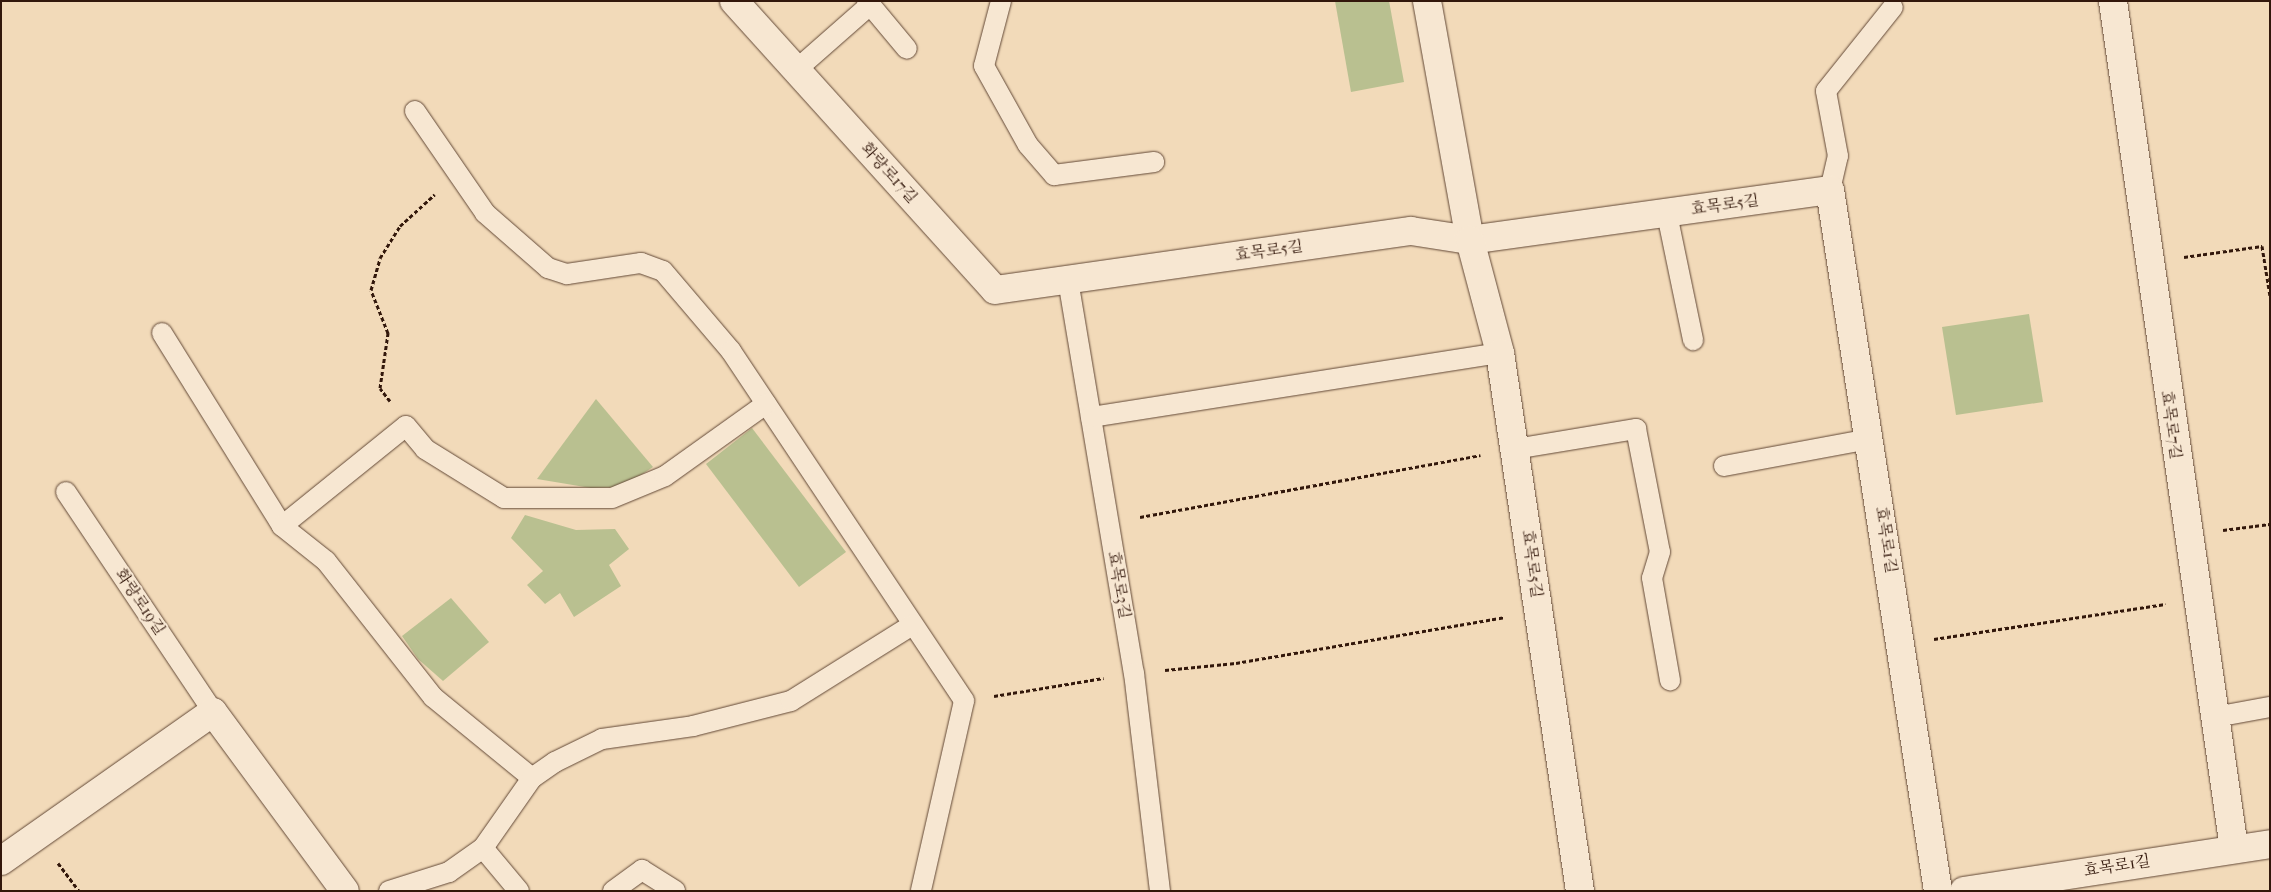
<!DOCTYPE html>
<meta charset="utf-8">
<style>
body{margin:0}
#map{position:relative;width:2271px;height:892px;overflow:hidden;background:#f2dab9;font-family:"IM FELL French Canon","Noto Serif KR",serif}
div>[style]{position:absolute}
[style*='--x']{left:calc(var(--x)*1px);top:calc(var(--y)*1px);width:calc(var(--w)*1px);rotate:calc(var(--a)*1deg)}
.green>*{inset:0;background:#b9c090}
.path>*{height:3px;margin-top:-1.5px;transform-origin:0;background:repeating-linear-gradient(90deg,#32170b 0 4px,transparent 0 6.5px)}
.roads{filter:drop-shadow(0 0 1px #624836) drop-shadow(0 0 1px #624836)}
.lane>*{height:20px;margin:-10px;padding:0 10px;transform-origin:10px;border-radius:10px;background:#f7e7d2}
.street>*{height:28px;margin:-14px;padding:0 14px;transform-origin:14px;border-radius:14px;background:#f7e7d2}
span{translate:-50% -50%;white-space:nowrap;text-align:center;line-height:1.15;-webkit-text-stroke:4px #f7e7d2;paint-order:stroke}
.street-label{font-size:16px;color:#32170b}
.frame{position:absolute;inset:0;border:2px solid #32170b;pointer-events:none}
</style>
<div id="map">
<div class="green">
<i style="clip-path:polygon(1335px 1px,1389px 1px,1404px 82px,1351px 92px)"></i>
<i style="clip-path:polygon(2029px 314px,2043px 402px,1956px 415px,1942px 327px)"></i>
<i style="clip-path:polygon(596px 399px,653px 467px,623px 487px,591px 488px,537px 479px)"></i>
<i style="clip-path:polygon(752px 428px,846px 552px,799px 587px,706px 464px)"></i>
<i style="clip-path:polygon(525px 515px,576px 530px,615px 529px,629px 549px,609px 565px,621px 586px,574px 617px,560px 593px,545px 604px,527px 585px,543px 571px,511px 538px)"></i>
<i style="clip-path:polygon(451px 598px,489px 642px,443px 681px,418px 659px,402px 636px)"></i>
</div>
<div class="path">
<i style="--x:2184;--y:257;--w:79;--a:-8"></i>
<i style="--x:2262;--y:246;--w:51;--a:80.9"></i>
<i style="--x:390;--y:401;--w:16;--a:-128"></i>
<i style="--x:380;--y:388;--w:56;--a:-81.7"></i>
<i style="--x:388;--y:333;--w:46;--a:-111.6"></i>
<i style="--x:371;--y:290;--w:33;--a:-74"></i>
<i style="--x:380;--y:258;--w:38;--a:-58"></i>
<i style="--x:400;--y:226;--w:47;--a:-42.4"></i>
<i style="--x:1140;--y:517;--w:346;--a:-10.3"></i>
<i style="--x:2223;--y:530;--w:47;--a:-7.3"></i>
<i style="--x:1934;--y:639;--w:234;--a:-8.6"></i>
<i style="--x:1165;--y:670;--w:71;--a:-5.6"></i>
<i style="--x:1236;--y:663;--w:272;--a:-9.7"></i>
<i style="--x:994;--y:696;--w:111;--a:-9.3"></i>
<i style="--x:58;--y:863;--w:35;--a:53"></i>
</div>
<div class="roads">
<div class="lane">
<i style="--x:867;--y:1;--w:62;--a:50.2"></i>
<i style="--x:1001;--y:1;--w:67;--a:104.7"></i>
<i style="--x:984;--y:66;--w:90;--a:60.9"></i>
<i style="--x:1028;--y:145;--w:40;--a:49"></i>
<i style="--x:1054;--y:175;--w:101;--a:-7.4"></i>
<i style="--x:796;--y:70;--w:98;--a:-41.3"></i>
<i style="--x:415;--y:111;--w:124;--a:55.5"></i>
<i style="--x:485;--y:213;--w:84;--a:41.1"></i>
<i style="--x:548;--y:268;--w:20;--a:18"></i>
<i style="--x:567;--y:274;--w:75;--a:-8.5"></i>
<i style="--x:641;--y:263;--w:23;--a:20"></i>
<i style="--x:663;--y:271;--w:105;--a:49.6"></i>
<i style="--x:731;--y:351;--w:420;--a:56.3"></i>
<i style="--x:964;--y:701;--w:195;--a:102.8"></i>
<i style="--x:1830;--y:190;--w:35;--a:-77"></i>
<i style="--x:1838;--y:156;--w:66;--a:-100.5"></i>
<i style="--x:1826;--y:91;--w:107;--a:-51.4"></i>
<i style="--x:1667;--y:214;--w:129;--a:78.3"></i>
<i style="--x:1068;--y:280;--w:399;--a:80.5"></i>
<i style="--x:1134;--y:673;--w:220;--a:83.2"></i>
<i style="--x:162;--y:333;--w:227;--a:58.1"></i>
<i style="--x:282;--y:526;--w:56;--a:38.5"></i>
<i style="--x:326;--y:561;--w:173;--a:51.8"></i>
<i style="--x:433;--y:697;--w:128;--a:39.3"></i>
<i style="--x:1091;--y:417;--w:414;--a:-8.9"></i>
<i style="--x:1515;--y:449;--w:123;--a:-9.4"></i>
<i style="--x:1636;--y:429;--w:125;--a:79"></i>
<i style="--x:1660;--y:552;--w:27;--a:107"></i>
<i style="--x:1652;--y:578;--w:104;--a:80"></i>
<i style="--x:1724;--y:466;--w:148;--a:-10.5"></i>
<i style="--x:66;--y:492;--w:265;--a:56.2"></i>
<i style="--x:282;--y:526;--w:159;--a:-38.9"></i>
<i style="--x:406;--y:426;--w:30;--a:50"></i>
<i style="--x:425;--y:449;--w:93;--a:31.8"></i>
<i style="--x:504;--y:498;--w:108;--a:0"></i>
<i style="--x:612;--y:498;--w:57;--a:-22.5"></i>
<i style="--x:665;--y:476;--w:124;--a:-35.5"></i>
<i style="--x:2215;--y:717;--w:56;--a:-10.3"></i>
<i style="--x:483;--y:848;--w:56;--a:50.1"></i>
<i style="--x:389;--y:891;--w:63;--a:-17.6"></i>
<i style="--x:449;--y:872;--w:42;--a:-35.2"></i>
<i style="--x:483;--y:848;--w:85;--a:-55"></i>
<i style="--x:532;--y:778;--w:28;--a:-35"></i>
<i style="--x:555;--y:762;--w:52;--a:-26.1"></i>
<i style="--x:602;--y:739;--w:92;--a:-8.1"></i>
<i style="--x:693;--y:726;--w:101;--a:-14.3"></i>
<i style="--x:791;--y:701;--w:143;--a:-32.1"></i>
<i style="--x:613;--y:891;--w:36;--a:-36"></i>
<i style="--x:642;--y:870;--w:39;--a:32"></i>
</div>
<div class="street">
<i style="--x:734;--y:1;--w:389;--a:47.9"></i>
<i style="--x:995;--y:290;--w:420;--a:-8.1"></i>
<i style="--x:1411;--y:231;--w:60;--a:8.7"></i>
<i style="--x:1470;--y:240;--w:363;--a:-7.9"></i>
<i style="--x:1830;--y:190;--w:709;--a:81.24"></i>
<i style="--x:1427;--y:1;--w:243;--a:79.8"></i>
<i style="--x:1470;--y:240;--w:117;--a:75.1"></i>
<i style="--x:1500;--y:353;--w:544;--a:81.54"></i>
<i style="--x:2113;--y:1;--w:856;--a:81.87"></i>
<i style="--x:1;--y:861;--w:259;--a:-35.1"></i>
<i style="--x:213;--y:712;--w:222;--a:53.6"></i>
<i style="--x:1964;--y:891;--w:310;--a:-8.7"></i>
</div>
</div>
<div class="street-label">
<span style="left:889px;top:173px;rotate:48deg">화랑로17길</span>
<span style="left:1725px;top:205px;rotate:-8deg">효목로5길</span>
<span style="left:1269px;top:251px;rotate:-8deg">효목로5길</span>
<span style="left:2171px;top:425px;rotate:82deg">효목로7길</span>
<span style="left:1886px;top:540px;rotate:81deg">효목로1길</span>
<span style="left:1532px;top:564px;rotate:82deg">효목로5길</span>
<span style="left:1119px;top:585px;rotate:80deg">효목로3길</span>
<span style="left:140px;top:602px;rotate:56deg">화랑로19길</span>
<span style="left:2117px;top:866px;rotate:-9deg">효목로1길</span>
</div>
<div class="frame"></div>
</div>
